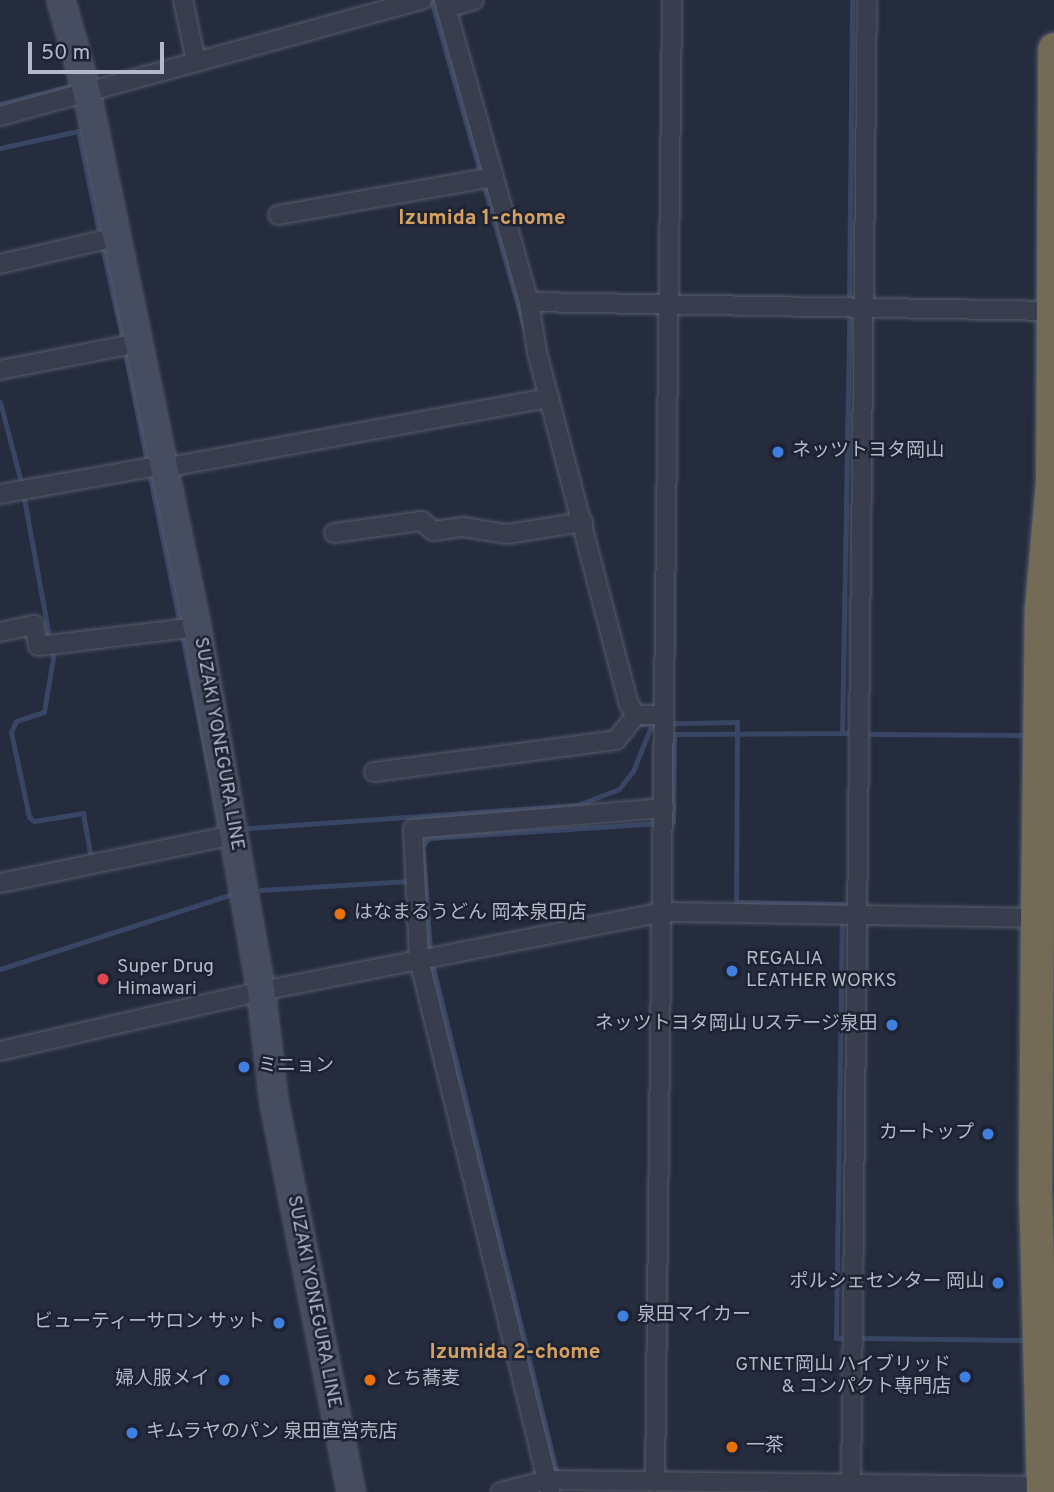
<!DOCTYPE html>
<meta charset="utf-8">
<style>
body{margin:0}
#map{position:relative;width:1054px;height:1492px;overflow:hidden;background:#242c3d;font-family:Overpass,"Noto Sans JP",sans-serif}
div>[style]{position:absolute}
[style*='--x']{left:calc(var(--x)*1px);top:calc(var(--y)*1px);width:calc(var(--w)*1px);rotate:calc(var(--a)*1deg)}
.stream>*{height:5px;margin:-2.5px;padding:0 2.5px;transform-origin:2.5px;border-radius:2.5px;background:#384564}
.roads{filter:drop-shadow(0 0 2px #565c6b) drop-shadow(0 0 2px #565c6b)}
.street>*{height:18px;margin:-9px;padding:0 9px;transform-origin:9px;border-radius:9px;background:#383e4d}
.secondary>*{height:26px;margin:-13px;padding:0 13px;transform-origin:13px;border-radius:13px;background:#464d60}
.highway>*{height:33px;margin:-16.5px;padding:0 16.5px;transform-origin:16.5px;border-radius:16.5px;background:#736b55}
.dots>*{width:19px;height:19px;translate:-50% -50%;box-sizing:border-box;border:4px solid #1d2332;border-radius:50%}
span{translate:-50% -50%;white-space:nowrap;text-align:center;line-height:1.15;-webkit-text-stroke:5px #1d2332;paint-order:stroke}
.poi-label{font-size:19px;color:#b3b9c9}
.left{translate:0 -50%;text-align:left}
.right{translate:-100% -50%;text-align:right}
.street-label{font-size:19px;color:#b3b9c9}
.neighbourhood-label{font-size:21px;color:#d5a162;font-weight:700}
.scale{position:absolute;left:28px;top:42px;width:136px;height:32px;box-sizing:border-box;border:4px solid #b3b9c9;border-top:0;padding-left:9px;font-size:21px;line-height:24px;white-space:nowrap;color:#b3b9c9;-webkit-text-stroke:5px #1d2332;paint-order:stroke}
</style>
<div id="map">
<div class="stream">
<i style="--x:431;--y:0;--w:343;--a:74.1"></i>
<i style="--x:0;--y:104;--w:71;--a:-14.6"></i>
<i style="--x:0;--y:148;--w:80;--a:-12.3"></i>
<i style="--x:78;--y:131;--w:99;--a:78.3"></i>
<i style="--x:103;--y:251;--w:87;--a:77.4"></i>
<i style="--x:849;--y:295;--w:295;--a:-89.4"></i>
<i style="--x:125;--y:353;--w:487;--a:78.6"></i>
<i style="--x:0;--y:402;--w:83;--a:75.3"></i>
<i style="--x:21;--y:482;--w:179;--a:79.7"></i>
<i style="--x:53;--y:658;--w:55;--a:99.5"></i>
<i style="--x:44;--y:712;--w:29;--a:162"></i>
<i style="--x:16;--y:721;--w:12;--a:114"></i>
<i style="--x:11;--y:732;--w:87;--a:78"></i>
<i style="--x:29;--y:817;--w:6;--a:39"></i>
<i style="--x:34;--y:821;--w:50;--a:-9.3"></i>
<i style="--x:83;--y:813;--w:41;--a:80.1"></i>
<i style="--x:635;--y:724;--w:102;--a:-1.1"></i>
<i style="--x:737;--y:722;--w:180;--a:90.3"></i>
<i style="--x:736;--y:902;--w:106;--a:1.1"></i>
<i style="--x:842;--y:904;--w:4;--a:90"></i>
<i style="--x:842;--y:733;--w:414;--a:-89"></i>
<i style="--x:871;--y:734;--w:156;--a:0.4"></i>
<i style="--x:667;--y:822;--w:6;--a:0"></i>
<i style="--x:673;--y:822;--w:88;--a:-89.3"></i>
<i style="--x:674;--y:734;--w:172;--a:-0.3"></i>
<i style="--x:249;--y:828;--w:330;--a:-4"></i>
<i style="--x:578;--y:805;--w:44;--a:-21.3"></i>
<i style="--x:619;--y:789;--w:23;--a:-52"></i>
<i style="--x:633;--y:771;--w:51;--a:-68"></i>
<i style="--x:425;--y:880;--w:69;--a:85.9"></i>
<i style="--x:261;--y:890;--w:164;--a:-3.5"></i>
<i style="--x:425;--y:880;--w:34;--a:-95"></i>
<i style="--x:422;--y:846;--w:11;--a:-49"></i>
<i style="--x:429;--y:838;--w:229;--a:-3.7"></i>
<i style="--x:433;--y:967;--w:518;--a:76.26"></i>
<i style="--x:0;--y:969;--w:247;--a:-17.9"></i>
<i style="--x:840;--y:1338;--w:4;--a:180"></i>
<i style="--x:836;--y:1338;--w:413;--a:-89.2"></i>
<i style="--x:863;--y:1338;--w:166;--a:0.7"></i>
</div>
<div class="roads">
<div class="street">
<i style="--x:183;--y:0;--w:62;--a:78"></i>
<i style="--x:444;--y:0;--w:314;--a:74.3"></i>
<i style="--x:529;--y:302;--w:51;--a:80.9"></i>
<i style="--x:537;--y:352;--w:364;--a:75.4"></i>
<i style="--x:629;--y:704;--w:13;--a:58"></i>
<i style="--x:636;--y:715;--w:26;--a:0"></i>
<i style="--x:446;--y:8;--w:29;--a:-16"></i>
<i style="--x:0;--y:116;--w:438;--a:-15.4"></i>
<i style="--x:278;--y:215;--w:219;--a:-10"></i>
<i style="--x:0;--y:264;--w:119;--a:-13.1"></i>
<i style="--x:529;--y:302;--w:525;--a:0.98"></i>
<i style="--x:0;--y:370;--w:140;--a:-11.1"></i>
<i style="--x:163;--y:468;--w:393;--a:-10.3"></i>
<i style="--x:0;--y:494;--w:166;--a:-10.1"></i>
<i style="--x:334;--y:533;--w:89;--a:-7.8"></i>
<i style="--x:422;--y:521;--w:15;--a:42"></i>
<i style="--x:433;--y:531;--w:30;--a:-8"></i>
<i style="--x:463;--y:527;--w:45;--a:9"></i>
<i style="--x:507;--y:534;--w:77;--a:-9"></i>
<i style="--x:0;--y:632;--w:35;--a:-12"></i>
<i style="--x:34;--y:625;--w:21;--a:79"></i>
<i style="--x:38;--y:646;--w:10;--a:-6"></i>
<i style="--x:48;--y:645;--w:150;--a:-6.9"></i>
<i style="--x:374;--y:772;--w:244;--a:-7.5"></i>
<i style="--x:616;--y:740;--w:32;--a:-51"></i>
<i style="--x:0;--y:883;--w:239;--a:-11.6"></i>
<i style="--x:0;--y:1051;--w:268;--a:-12.9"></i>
<i style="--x:261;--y:991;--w:411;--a:-11.1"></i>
<i style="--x:664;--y:912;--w:373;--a:0.9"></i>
<i style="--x:655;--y:1482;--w:1482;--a:-89.34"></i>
<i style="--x:501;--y:1492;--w:48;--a:-14.6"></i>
<i style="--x:547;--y:1480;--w:504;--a:0.68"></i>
<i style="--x:550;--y:1492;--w:548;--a:-103.83"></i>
<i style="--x:419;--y:960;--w:131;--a:-92.6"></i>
<i style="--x:413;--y:829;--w:252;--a:-4.8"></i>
<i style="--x:851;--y:1492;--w:1492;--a:-89.39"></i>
</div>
<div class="secondary">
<i style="--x:61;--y:0;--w:97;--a:74.4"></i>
<i style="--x:87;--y:93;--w:545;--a:78.36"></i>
<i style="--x:197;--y:627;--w:370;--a:80"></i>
<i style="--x:261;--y:991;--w:112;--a:83.3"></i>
<i style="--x:274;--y:1102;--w:398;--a:78.8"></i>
</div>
<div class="highway">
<i style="--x:1043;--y:1492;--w:296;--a:-91.5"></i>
<i style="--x:1035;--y:1196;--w:278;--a:-89.6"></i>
<i style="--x:1037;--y:918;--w:310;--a:-89.3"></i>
<i style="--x:1041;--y:608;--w:127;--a:-85"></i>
<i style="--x:1052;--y:481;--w:432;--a:-89.7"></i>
</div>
</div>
<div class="dots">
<i style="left:778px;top:452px;background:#3f7fe0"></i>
<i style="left:340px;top:914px;background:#e8710a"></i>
<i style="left:732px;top:971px;background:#3f7fe0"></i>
<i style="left:103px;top:979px;background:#e0444e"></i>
<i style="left:892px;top:1025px;background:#3f7fe0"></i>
<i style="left:244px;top:1067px;background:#3f7fe0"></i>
<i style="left:988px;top:1134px;background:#3f7fe0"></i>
<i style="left:998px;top:1283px;background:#3f7fe0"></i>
<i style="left:623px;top:1316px;background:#3f7fe0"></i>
<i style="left:279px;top:1323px;background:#3f7fe0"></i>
<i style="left:965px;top:1377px;background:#3f7fe0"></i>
<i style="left:224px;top:1380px;background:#3f7fe0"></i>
<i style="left:370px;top:1380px;background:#e8710a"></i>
<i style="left:132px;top:1433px;background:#3f7fe0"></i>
<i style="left:732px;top:1447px;background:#e8710a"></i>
</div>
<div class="poi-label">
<span class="left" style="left:792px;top:452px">ネッツトヨタ岡山</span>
<span class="left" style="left:354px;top:914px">はなまるうどん 岡本泉田店</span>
<span class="left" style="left:746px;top:971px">REGALIA<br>LEATHER WORKS</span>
<span class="left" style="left:117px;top:979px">Super Drug<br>Himawari</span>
<span class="right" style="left:878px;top:1025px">ネッツトヨタ岡山 Uステージ泉田</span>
<span class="left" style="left:258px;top:1067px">ミニョン</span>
<span class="right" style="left:974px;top:1134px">カートップ</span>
<span class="right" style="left:984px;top:1283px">ポルシェセンター 岡山</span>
<span class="left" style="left:637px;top:1316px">泉田マイカー</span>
<span class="right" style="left:265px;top:1323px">ビューティーサロン サット</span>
<span class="right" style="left:951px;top:1377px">GTNET岡山 ハイブリッド<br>&amp; コンパクト専門店</span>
<span class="right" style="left:210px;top:1380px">婦人服メイ</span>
<span class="left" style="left:384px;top:1380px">とち蕎麦</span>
<span class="left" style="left:146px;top:1433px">キムラヤのパン 泉田直営売店</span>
<span class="left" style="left:746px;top:1447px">一茶</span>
</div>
<div class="street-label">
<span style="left:218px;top:744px;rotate:80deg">SUZAKI YONEGURA LINE</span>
<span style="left:313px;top:1302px;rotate:79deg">SUZAKI YONEGURA LINE</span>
</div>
<div class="neighbourhood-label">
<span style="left:482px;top:219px">Izumida 1-chome</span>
<span style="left:515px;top:1353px">Izumida 2-chome</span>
</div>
<div class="scale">50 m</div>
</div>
